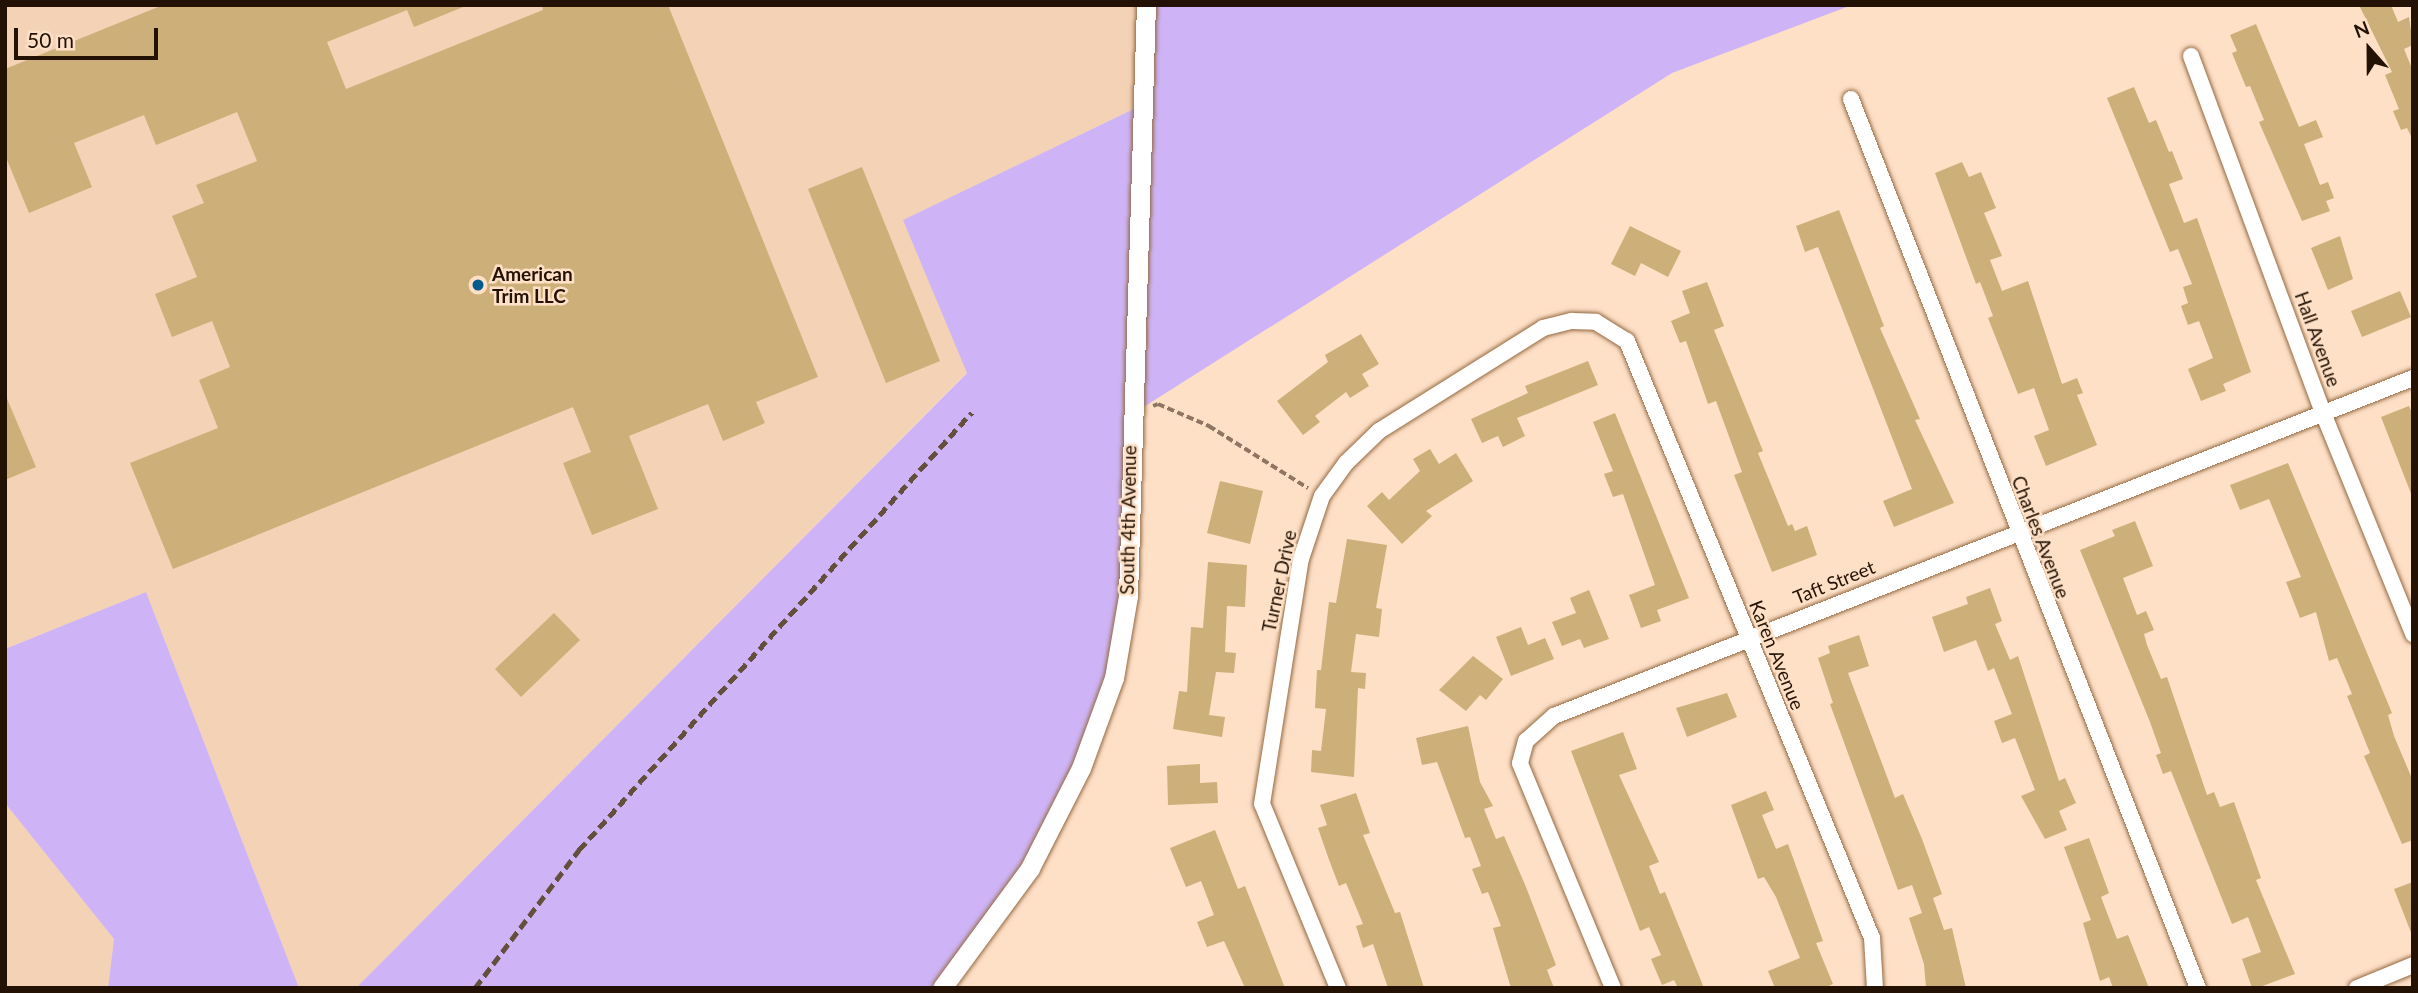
<!DOCTYPE html>
<style>
body{margin:0}
#map{position:relative;width:2418px;height:993px;overflow:hidden;background:#fee0c7;font-family:Lato,sans-serif}
div>[style]{position:absolute}
[style*='--x']{left:calc(var(--x)*1px);top:calc(var(--y)*1px);width:calc(var(--w)*1px);rotate:calc(var(--a)*1deg)}
.built>*{inset:0;background:#f3d2b6}
.green>*{inset:0;background:#ceb4f6}
.building>*{inset:0;background:#ccaf79}
.path>*{height:3.5px;margin-top:-1.75px;transform-origin:0;background:repeating-linear-gradient(90deg,#8e7663 0 7px,transparent 0 10.5px)}
.roads{filter:drop-shadow(0 0 2px #946941) drop-shadow(0 0 2px #946941)}
.minor>*{height:16px;margin:-8px;padding:0 8px;transform-origin:8px;border-radius:8px;background:#fff}
.tertiary>*{height:19px;margin:-9.5px;padding:0 9.5px;transform-origin:9.5px;border-radius:9.5px;background:#fff}
.rail>*{height:5px;margin-top:-2.5px;transform-origin:0;background:repeating-linear-gradient(90deg,#644f3d 0 10px,transparent 0 15px)}
.dots>*{width:19px;height:19px;translate:-50% -50%;box-sizing:border-box;border:4px solid #fee0c7;border-radius:50%}
span{translate:-50% -50%;white-space:nowrap;text-align:center;line-height:1.15;-webkit-text-stroke:5px #fee0c7;paint-order:stroke}
.poi-label{font-size:19px;color:#231203;font-weight:700}
.left{translate:0 -50%;text-align:left}
.street-label{font-size:19px;color:#231203}
.frame{position:absolute;inset:0;border:7px solid #231203;pointer-events:none}
.north{position:absolute;left:2334px;top:14px;width:70px;height:70px;-webkit-text-stroke:5px #fee0c7;paint-order:stroke;rotate:339deg;font-size:19px;font-weight:700;line-height:28px;text-align:center;color:#231203}
.north::after{content:'';display:block;margin:auto;width:24px;height:32px;background:#231203;clip-path:polygon(50% 0,100% 100%,50% 72%,0 100%)}
.scale{position:absolute;left:14px;top:28px;width:144px;height:32px;box-sizing:border-box;border:4px solid #231203;border-top:0;padding-left:9px;font-size:21px;line-height:24px;white-space:nowrap;color:#231203;-webkit-text-stroke:5px #fee0c7;paint-order:stroke}
</style>
<div id="map">
<div class="built">
<i style="clip-path:polygon(5px 5px,1146px 5px,1142px 105px,904px 220px,967px 372px,356px 988px,299px 988px,146px 592px,5px 649px)"></i>
<i style="clip-path:polygon(5px 803px,114px 939px,108px 988px,5px 988px)"></i>
</div>
<div class="green">
<i style="clip-path:polygon(1146px 5px,1852px 5px,1672px 73px,1131px 415px,1114px 678px,1030px 868px,942px 988px,356px 988px,967px 373px,903px 220px,1142px 105px)"></i>
<i style="clip-path:polygon(146px 592px,299px 988px,108px 988px,114px 939px,5px 803px,5px 649px)"></i>
</div>
<div class="building">
<i style="clip-path:polygon(163px 5px,468px 5px,414px 27px,407px 10px,327px 42px,346px 89px,543px 10px,542px 5px,668px 5px,818px 377px,756px 402px,765px 423px,723px 441px,708px 404px,629px 436px,658px 509px,592px 535px,563px 463px,591px 452px,573px 407px,173px 569px,130px 463px,218px 428px,199px 380px,230px 367px,212px 321px,172px 337px,155px 294px,197px 277px,172px 216px,204px 203px,196px 185px,257px 161px,237px 112px,156px 145px,144px 115px,74px 143px,92px 187px,29px 213px,5px 155px,5px 69px)"></i>
<i style="clip-path:polygon(2359px 5px,2391px 5px,2398px 22px,2409px 17px,2413px 45px,2404px 49px,2413px 71px,2413px 140px,2407px 128px,2401px 130px,2393px 111px,2399px 109px,2385px 75px,2392px 72px)"></i>
<i style="clip-path:polygon(2256px 24px,2299px 127px,2316px 120px,2323px 137px,2304px 144px,2320px 185px,2328px 182px,2334px 198px,2326px 201px,2330px 211px,2302px 221px,2259px 122px,2264px 120px,2250px 86px,2246px 87px,2232px 53px,2237px 51px,2230px 35px)"></i>
<i style="clip-path:polygon(2134px 87px,2149px 123px,2156px 120px,2169px 152px,2172px 151px,2183px 179px,2169px 184px,2184px 223px,2197px 218px,2251px 372px,2223px 384px,2226px 391px,2201px 401px,2188px 369px,2213px 358px,2199px 321px,2188px 325px,2181px 306px,2188px 303px,2183px 287px,2192px 284px,2178px 249px,2170px 252px,2107px 98px)"></i>
<i style="clip-path:polygon(1962px 162px,1969px 177px,1981px 172px,1996px 208px,1984px 213px,2002px 256px,1990px 260px,2002px 291px,2028px 281px,2062px 384px,2077px 378px,2083px 393px,2077px 395px,2097px 445px,2046px 466px,2034px 436px,2049px 430px,2034px 388px,2018px 394px,1988px 318px,1993px 316px,1980px 282px,1976px 284px,1935px 173px)"></i>
<i style="clip-path:polygon(862px 167px,940px 361px,886px 383px,808px 189px)"></i>
<i style="clip-path:polygon(1839px 210px,1884px 326px,1880px 328px,1920px 419px,1915px 420px,1954px 503px,1894px 527px,1883px 501px,1912px 489px,1818px 247px,1805px 252px,1796px 226px)"></i>
<i style="clip-path:polygon(1630px 226px,1681px 251px,1668px 277px,1641px 263px,1635px 276px,1611px 264px)"></i>
<i style="clip-path:polygon(2340px 236px,2353px 279px,2328px 290px,2311px 248px)"></i>
<i style="clip-path:polygon(1707px 282px,1724px 326px,1714px 330px,1763px 451px,1758px 453px,1788px 526px,1792px 524px,1795px 531px,1807px 526px,1817px 555px,1772px 572px,1734px 475px,1742px 472px,1716px 401px,1708px 404px,1686px 341px,1680px 343px,1671px 321px,1690px 313px,1682px 291px)"></i>
<i style="clip-path:polygon(2400px 291px,2411px 317px,2362px 337px,2351px 311px)"></i>
<i style="clip-path:polygon(1361px 334px,1379px 364px,1362px 374px,1369px 386px,1350px 398px,1346px 392px,1315px 416px,1320px 422px,1303px 435px,1277px 401px,1328px 362px,1325px 355px)"></i>
<i style="clip-path:polygon(1588px 361px,1598px 385px,1517px 418px,1525px 436px,1503px 447px,1498px 436px,1482px 443px,1471px 419px,1528px 393px,1525px 386px)"></i>
<i style="clip-path:polygon(5px 394px,36px 467px,5px 480px)"></i>
<i style="clip-path:polygon(2409px 406px,2413px 415px,2412px 496px,2381px 417px)"></i>
<i style="clip-path:polygon(1615px 413px,1689px 598px,1657px 610px,1661px 621px,1641px 628px,1629px 595px,1655px 585px,1623px 494px,1613px 497px,1604px 474px,1613px 471px,1593px 422px)"></i>
<i style="clip-path:polygon(1430px 449px,1439px 464px,1456px 453px,1473px 481px,1426px 511px,1432px 516px,1402px 544px,1367px 506px,1382px 492px,1389px 500px,1420px 471px,1413px 459px)"></i>
<i style="clip-path:polygon(2288px 463px,2392px 713px,2388px 715px,2394px 736px,2413px 781px,2413px 840px,2402px 844px,2364px 756px,2370px 753px,2347px 696px,2352px 694px,2337px 658px,2329px 661px,2316px 612px,2300px 618px,2286px 582px,2301px 577px,2269px 499px,2240px 510px,2230px 485px)"></i>
<i style="clip-path:polygon(1220px 481px,1263px 491px,1250px 544px,1207px 533px)"></i>
<i style="clip-path:polygon(2135px 521px,2153px 566px,2123px 578px,2137px 615px,2146px 611px,2154px 630px,2144px 634px,2147px 645px,2161px 679px,2167px 677px,2207px 795px,2214px 792px,2220px 807px,2234px 802px,2261px 878px,2256px 880px,2295px 974px,2257px 988px,2252px 988px,2242px 959px,2261px 952px,2248px 917px,2232px 924px,2171px 771px,2163px 774px,2156px 755px,2161px 753px,2150px 722px,2080px 550px,2115px 536px,2112px 530px)"></i>
<i style="clip-path:polygon(1347px 539px,1387px 545px,1376px 608px,1382px 609px,1379px 637px,1356px 634px,1351px 672px,1366px 673px,1365px 689px,1358px 688px,1354px 777px,1311px 772px,1312px 750px,1321px 751px,1326px 709px,1315px 708px,1317px 670px,1321px 670px,1329px 602px,1336px 603px)"></i>
<i style="clip-path:polygon(1208px 562px,1247px 565px,1245px 607px,1227px 606px,1225px 652px,1236px 653px,1234px 673px,1216px 672px,1209px 715px,1225px 717px,1222px 737px,1173px 729px,1179px 691px,1187px 692px,1191px 627px,1203px 628px)"></i>
<i style="clip-path:polygon(1990px 588px,2002px 621px,1995px 624px,2010px 660px,2018px 656px,2059px 781px,2065px 778px,2076px 803px,2059px 811px,2067px 830px,2045px 839px,2021px 796px,2035px 790px,2015px 738px,2002px 743px,1994px 721px,2012px 714px,1994px 668px,1988px 671px,1976px 640px,1944px 652px,1932px 617px,1968px 604px,1966px 597px)"></i>
<i style="clip-path:polygon(1589px 590px,1609px 639px,1584px 648px,1580px 639px,1562px 646px,1552px 622px,1576px 613px,1570px 598px)"></i>
<i style="clip-path:polygon(554px 613px,580px 640px,521px 697px,495px 669px)"></i>
<i style="clip-path:polygon(1521px 627px,1528px 645px,1545px 638px,1554px 659px,1511px 676px,1496px 637px)"></i>
<i style="clip-path:polygon(1859px 635px,1869px 666px,1848px 673px,1895px 798px,1903px 794px,1922px 839px,1942px 894px,1933px 898px,1944px 930px,1952px 928px,1966px 988px,1926px 988px,1924px 964px,1909px 918px,1922px 913px,1912px 885px,1898px 890px,1830px 704px,1833px 703px,1818px 658px,1830px 653px,1828px 646px)"></i>
<i style="clip-path:polygon(1473px 656px,1503px 679px,1486px 700px,1480px 695px,1466px 711px,1439px 690px)"></i>
<i style="clip-path:polygon(1727px 693px,1737px 717px,1687px 737px,1676px 708px)"></i>
<i style="clip-path:polygon(1468px 726px,1480px 782px,1493px 806px,1484px 809px,1496px 839px,1504px 836px,1526px 887px,1556px 965px,1547px 970px,1554px 988px,1511px 988px,1493px 928px,1501px 926px,1488px 892px,1482px 894px,1472px 869px,1481px 866px,1470px 837px,1465px 838px,1437px 762px,1422px 765px,1416px 738px)"></i>
<i style="clip-path:polygon(1623px 732px,1637px 769px,1619px 775px,1659px 862px,1649px 866px,1660px 894px,1665px 892px,1704px 988px,1678px 988px,1674px 980px,1662px 985px,1651px 959px,1661px 955px,1649px 927px,1640px 931px,1571px 751px)"></i>
<i style="clip-path:polygon(1200px 764px,1200px 783px,1217px 782px,1218px 803px,1168px 805px,1167px 766px)"></i>
<i style="clip-path:polygon(1766px 791px,1774px 810px,1762px 815px,1776px 849px,1788px 844px,1823px 941px,1816px 943px,1833px 984px,1824px 988px,1775px 988px,1768px 971px,1800px 958px,1776px 897px,1764px 877px,1758px 879px,1731px 805px)"></i>
<i style="clip-path:polygon(1356px 793px,1370px 833px,1363px 835px,1395px 913px,1400px 912px,1424px 988px,1388px 988px,1373px 944px,1363px 948px,1356px 926px,1363px 924px,1346px 883px,1339px 886px,1328px 857px,1318px 828px,1327px 825px,1320px 805px)"></i>
<i style="clip-path:polygon(1215px 830px,1238px 889px,1245px 886px,1285px 988px,1245px 988px,1224px 941px,1207px 947px,1197px 922px,1214px 915px,1201px 881px,1186px 887px,1170px 848px)"></i>
<i style="clip-path:polygon(2089px 838px,2109px 893px,2101px 897px,2117px 939px,2128px 935px,2149px 988px,2113px 988px,2109px 977px,2100px 981px,2083px 923px,2091px 920px,2064px 847px)"></i>
<i style="clip-path:polygon(2413px 882px,2413px 935px,2412px 935px,2394px 889px)"></i>
</div>
<div class="path">
<i style="--x:1153;--y:406;--w:5;--a:-22"></i>
<i style="--x:1158;--y:404;--w:56;--a:23.3"></i>
<i style="--x:1209;--y:426;--w:117;--a:32.1"></i>
</div>
<div class="roads">
<div class="minor">
<i style="--x:2191;--y:56;--w:381;--a:69.7"></i>
<i style="--x:2323;--y:413;--w:239;--a:67.8"></i>
<i style="--x:1851;--y:99;--w:954;--a:68.68"></i>
<i style="--x:1338;--y:988;--w:199;--a:-112.4"></i>
<i style="--x:1262;--y:804;--w:248;--a:-81"></i>
<i style="--x:1301;--y:559;--w:66;--a:-71.6"></i>
<i style="--x:1322;--y:496;--w:41;--a:-54"></i>
<i style="--x:1346;--y:463;--w:46;--a:-44.1"></i>
<i style="--x:1379;--y:431;--w:194;--a:-32.1"></i>
<i style="--x:1543;--y:328;--w:30;--a:-14"></i>
<i style="--x:1572;--y:321;--w:24;--a:2"></i>
<i style="--x:1596;--y:322;--w:36;--a:32"></i>
<i style="--x:1627;--y:341;--w:645;--a:67.69"></i>
<i style="--x:1872;--y:938;--w:50;--a:86.6"></i>
<i style="--x:1613;--y:988;--w:243;--a:-112.5"></i>
<i style="--x:1520;--y:763;--w:23;--a:-75"></i>
<i style="--x:1526;--y:741;--w:38;--a:-42"></i>
<i style="--x:1554;--y:716;--w:923;--a:-21.48"></i>
<i style="--x:2357;--y:988;--w:61;--a:-22.3"></i>
</div>
<div class="tertiary">
<i style="--x:942;--y:988;--w:149;--a:-53.7"></i>
<i style="--x:1030;--y:868;--w:112;--a:-63"></i>
<i style="--x:1081;--y:768;--w:96;--a:-69.9"></i>
<i style="--x:1114;--y:678;--w:83;--a:-80.3"></i>
<i style="--x:1128;--y:596;--w:591;--a:-88.26"></i>
</div>
</div>
<div class="rail">
<i style="--x:475;--y:988;--w:173;--a:-53"></i>
<i style="--x:579;--y:850;--w:588;--a:-48.1"></i>
</div>
<div class="dots">
<i style="left:478px;top:285px;background:#015c8d"></i>
</div>
<div class="poi-label">
<span class="left" style="left:492px;top:285px">American<br>Trim LLC</span>
</div>
<div class="street-label">
<span style="left:2318px;top:339px;rotate:70deg">Hall Avenue</span>
<span style="left:1128px;top:520px;rotate:-89deg">South 4th Avenue</span>
<span style="left:2041px;top:537px;rotate:69deg">Charles Avenue</span>
<span style="left:1279px;top:581px;rotate:-78deg">Turner Drive</span>
<span style="left:1834px;top:582px;rotate:-22deg">Taft Street</span>
<span style="left:1777px;top:655px;rotate:68deg">Karen Avenue</span>
</div>
<div class="frame"></div>
<div class="north">N</div>
<div class="scale">50 m</div>
</div>
